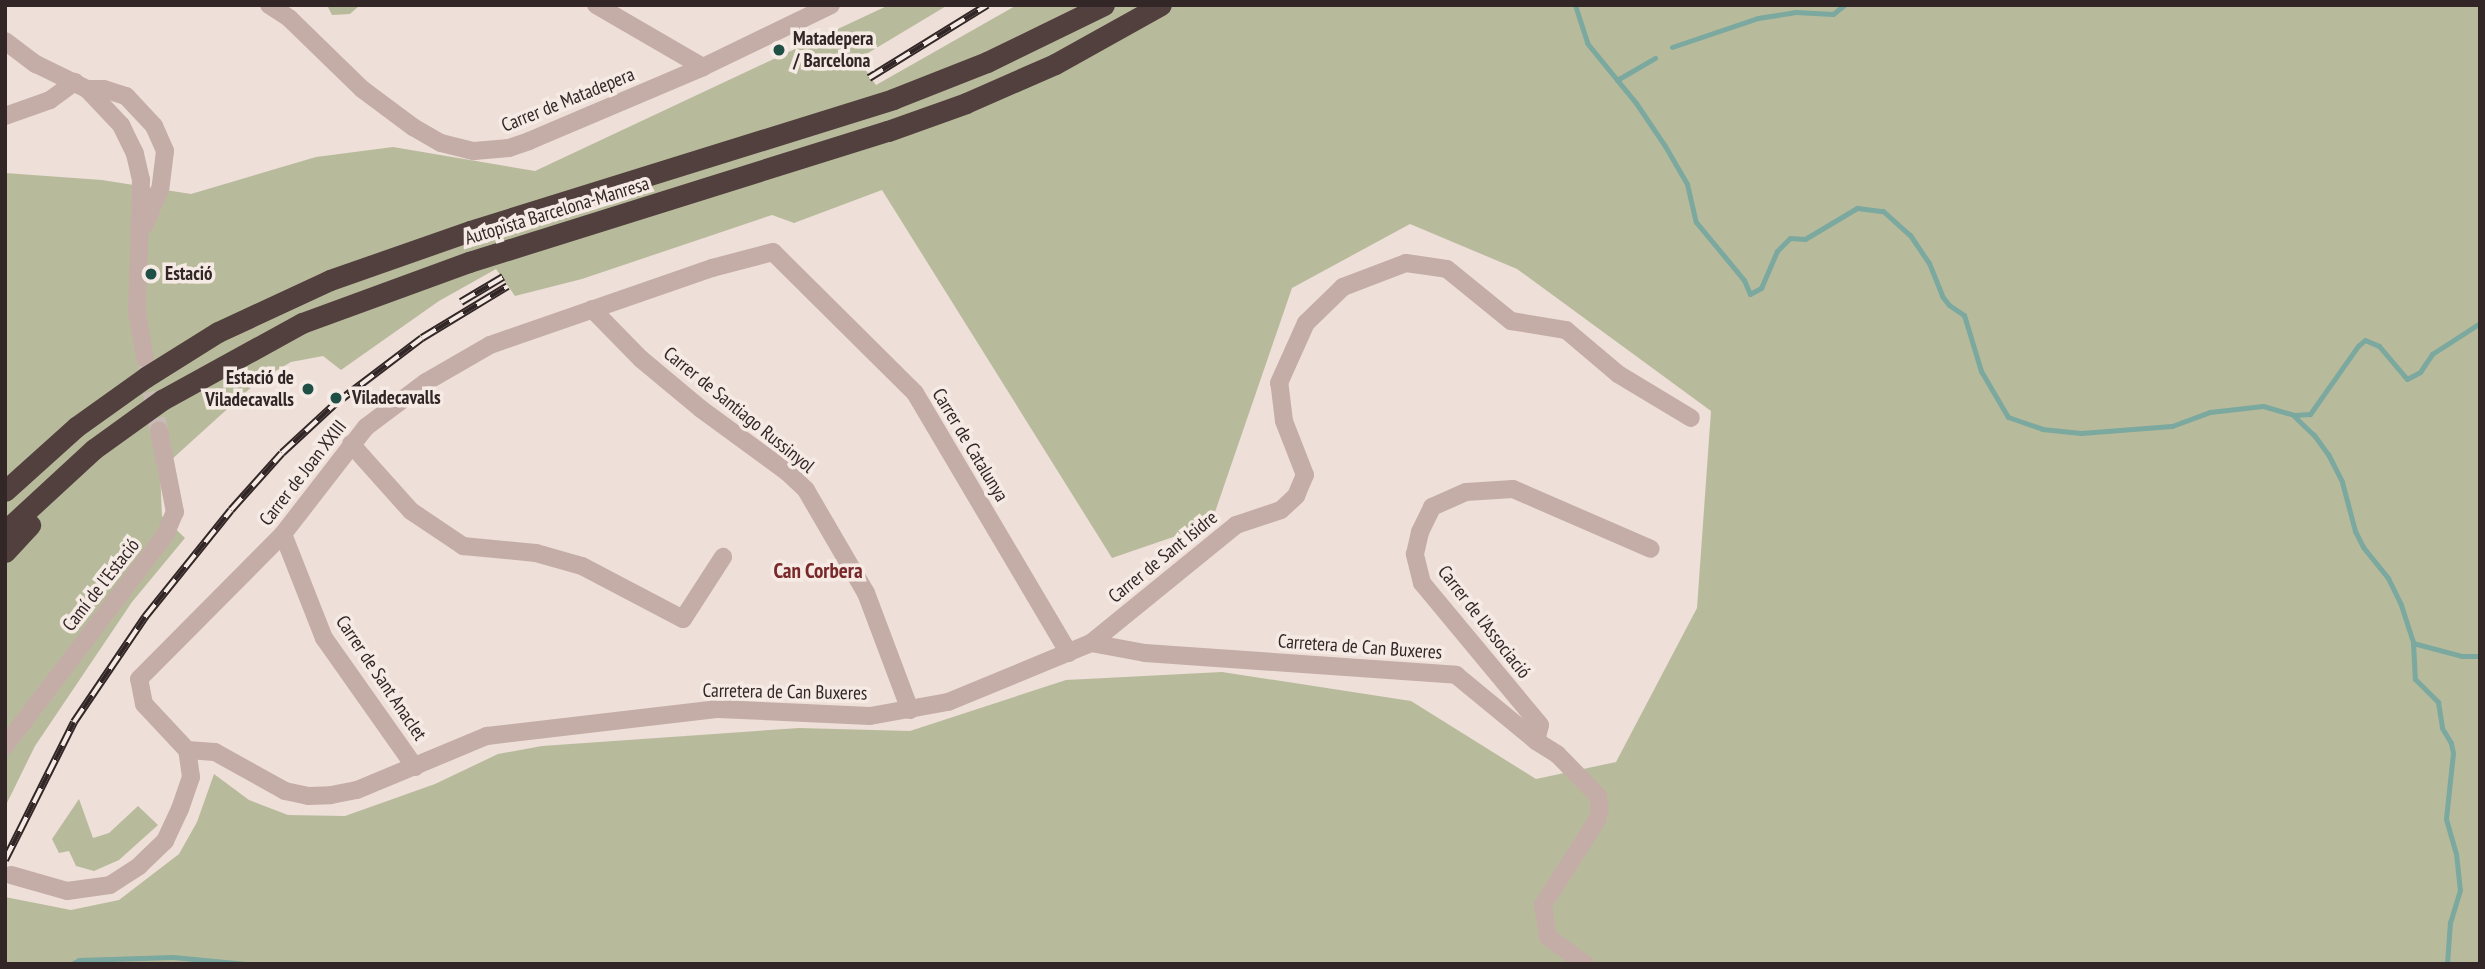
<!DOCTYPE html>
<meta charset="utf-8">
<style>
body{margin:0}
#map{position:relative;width:2485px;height:969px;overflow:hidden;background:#eedfd9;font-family:"PT Sans Narrow",sans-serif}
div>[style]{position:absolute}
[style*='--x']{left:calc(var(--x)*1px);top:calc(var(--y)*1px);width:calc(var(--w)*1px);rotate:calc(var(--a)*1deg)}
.green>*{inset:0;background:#b8bb9b}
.stream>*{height:5px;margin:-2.5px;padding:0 2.5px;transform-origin:2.5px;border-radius:2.5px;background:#7ba89f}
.minor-tunnel>*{height:18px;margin-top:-9px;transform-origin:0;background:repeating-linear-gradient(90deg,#c8bab5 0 18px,transparent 0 27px)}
.minor>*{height:18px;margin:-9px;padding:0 9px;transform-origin:9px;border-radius:9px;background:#c5ada7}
.highway>*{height:21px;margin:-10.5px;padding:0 10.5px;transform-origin:10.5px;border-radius:10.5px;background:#52403e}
.rail>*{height:8px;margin-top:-4px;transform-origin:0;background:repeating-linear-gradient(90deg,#f6eae5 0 16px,#322726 0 32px);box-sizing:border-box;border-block:2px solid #322726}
.dots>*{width:19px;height:19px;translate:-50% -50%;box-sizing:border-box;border:4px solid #f6eae5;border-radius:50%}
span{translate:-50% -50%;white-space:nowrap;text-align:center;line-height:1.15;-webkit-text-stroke:7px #f6eae5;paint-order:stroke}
.poi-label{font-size:19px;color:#322726;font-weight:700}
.left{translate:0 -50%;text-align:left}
.right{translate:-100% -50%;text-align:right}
.street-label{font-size:19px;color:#322726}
.neighbourhood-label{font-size:21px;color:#782828;font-weight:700}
.frame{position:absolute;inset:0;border:7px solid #322726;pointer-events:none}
</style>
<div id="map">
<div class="green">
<i style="clip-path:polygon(327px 5px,360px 5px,350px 14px,332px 15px)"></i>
<i style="clip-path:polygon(889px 5px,948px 5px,858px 59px,876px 85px,1017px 5px,2480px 5px,2480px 964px,5px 964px,5px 897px,71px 910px,119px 900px,179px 854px,197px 822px,214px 774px,249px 800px,288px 815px,345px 816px,435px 784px,498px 754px,542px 746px,799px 728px,910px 731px,1066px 680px,1222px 672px,1411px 701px,1536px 779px,1616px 762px,1697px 608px,1711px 411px,1517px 269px,1410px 224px,1292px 288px,1215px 512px,1182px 534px,1112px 558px,882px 190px,794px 223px,772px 215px,582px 279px,515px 296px,496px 269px,439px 301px,341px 370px,323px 356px,291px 362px,257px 382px,160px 470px,162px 516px,185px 538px,132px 602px,35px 746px,5px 807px,5px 173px,102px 180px,191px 194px,316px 157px,393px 147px,535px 171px)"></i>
<i style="clip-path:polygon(79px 799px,93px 838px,109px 833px,138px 806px,158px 825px,119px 860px,94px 871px,76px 866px,69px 851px,59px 853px,52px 839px)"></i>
</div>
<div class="stream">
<i style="--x:1575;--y:5;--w:40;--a:72"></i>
<i style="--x:1587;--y:43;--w:77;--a:50.8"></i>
<i style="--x:1636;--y:103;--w:52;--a:56"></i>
<i style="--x:1665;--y:146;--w:44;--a:59.9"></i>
<i style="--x:1687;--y:184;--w:39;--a:77"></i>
<i style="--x:1696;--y:222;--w:75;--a:50.4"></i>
<i style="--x:1744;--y:280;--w:15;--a:67"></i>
<i style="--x:1750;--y:294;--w:13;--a:-29"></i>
<i style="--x:1761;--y:288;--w:40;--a:-66.6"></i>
<i style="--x:1777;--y:251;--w:18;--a:-45"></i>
<i style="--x:1790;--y:238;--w:15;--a:4"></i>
<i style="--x:1805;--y:239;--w:61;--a:-30.8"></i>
<i style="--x:1857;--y:208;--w:26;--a:7"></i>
<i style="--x:1883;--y:211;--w:36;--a:42"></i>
<i style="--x:1910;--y:235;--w:34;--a:56"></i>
<i style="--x:1929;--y:263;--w:35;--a:68"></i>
<i style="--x:1942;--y:296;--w:11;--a:52"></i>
<i style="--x:1949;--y:305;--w:18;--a:34"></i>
<i style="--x:1964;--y:315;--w:59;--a:73.1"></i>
<i style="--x:1981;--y:371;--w:53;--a:59.6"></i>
<i style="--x:2008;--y:417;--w:36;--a:19"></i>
<i style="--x:2042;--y:429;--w:39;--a:6"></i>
<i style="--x:2081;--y:433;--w:91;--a:-4.4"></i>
<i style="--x:2172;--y:426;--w:40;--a:-20.2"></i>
<i style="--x:2210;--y:412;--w:53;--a:-6.5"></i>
<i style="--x:2263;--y:406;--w:32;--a:16"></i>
<i style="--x:2294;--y:415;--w:16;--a:-4"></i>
<i style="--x:2310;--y:414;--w:83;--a:-54.8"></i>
<i style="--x:2358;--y:346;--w:9;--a:-41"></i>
<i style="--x:2365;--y:340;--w:15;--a:23"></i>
<i style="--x:2379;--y:346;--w:43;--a:49.7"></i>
<i style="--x:2407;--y:379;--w:15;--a:-28"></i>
<i style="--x:2420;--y:372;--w:22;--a:-56"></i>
<i style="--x:2432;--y:354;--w:57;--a:-32.9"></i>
<i style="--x:1672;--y:47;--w:91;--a:-18.6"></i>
<i style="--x:1758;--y:18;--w:37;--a:-9"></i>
<i style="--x:1795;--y:12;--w:38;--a:3"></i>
<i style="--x:1833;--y:14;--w:14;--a:-39"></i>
<i style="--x:1617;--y:80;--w:44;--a:-30.1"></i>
<i style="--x:2294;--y:416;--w:28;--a:44"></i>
<i style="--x:2314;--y:435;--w:24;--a:54"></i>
<i style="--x:2328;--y:454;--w:31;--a:63"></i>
<i style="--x:2342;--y:482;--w:51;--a:75.1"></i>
<i style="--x:2355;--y:531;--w:18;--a:63"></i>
<i style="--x:2363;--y:547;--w:40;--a:51"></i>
<i style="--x:2388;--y:578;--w:30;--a:64"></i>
<i style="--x:2401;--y:605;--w:40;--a:72"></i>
<i style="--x:2413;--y:643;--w:36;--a:87"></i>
<i style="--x:2415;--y:679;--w:33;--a:45"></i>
<i style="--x:2438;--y:702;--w:26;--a:81"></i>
<i style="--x:2442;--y:728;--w:17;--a:59"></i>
<i style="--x:2451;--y:743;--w:10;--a:79"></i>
<i style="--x:2453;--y:753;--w:66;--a:96.1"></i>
<i style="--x:2446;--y:819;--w:35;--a:74"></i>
<i style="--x:2456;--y:853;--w:37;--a:84"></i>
<i style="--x:2460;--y:890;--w:34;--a:107"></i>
<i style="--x:2450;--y:922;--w:42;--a:94.1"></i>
<i style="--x:2413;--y:643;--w:51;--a:14.9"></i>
<i style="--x:2462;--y:656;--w:18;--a:0"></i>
<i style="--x:72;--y:964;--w:8;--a:-30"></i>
<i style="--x:79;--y:960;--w:94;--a:-1.8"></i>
<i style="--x:173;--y:957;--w:73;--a:5.5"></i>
</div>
<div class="minor-tunnel">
<i style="--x:147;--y:365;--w:67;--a:79.7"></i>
</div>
<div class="minor">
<i style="--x:269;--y:5;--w:24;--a:33"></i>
<i style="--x:289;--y:18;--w:102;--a:44.2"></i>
<i style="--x:362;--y:89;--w:64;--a:36.7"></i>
<i style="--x:413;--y:127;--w:32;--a:30"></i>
<i style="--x:441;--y:143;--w:34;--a:14"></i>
<i style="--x:474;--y:151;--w:35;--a:-5"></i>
<i style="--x:509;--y:148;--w:21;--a:-19"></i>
<i style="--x:529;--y:141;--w:189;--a:-23"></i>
<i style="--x:703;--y:67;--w:142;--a:-25.8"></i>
<i style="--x:596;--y:5;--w:124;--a:30.1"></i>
<i style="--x:5;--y:41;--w:39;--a:37"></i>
<i style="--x:36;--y:64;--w:57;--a:26.1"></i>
<i style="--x:87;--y:89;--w:50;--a:46.6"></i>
<i style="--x:121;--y:125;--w:32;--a:64"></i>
<i style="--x:135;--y:154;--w:27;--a:77"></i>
<i style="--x:141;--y:180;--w:132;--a:91.7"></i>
<i style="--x:137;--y:312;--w:47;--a:80.1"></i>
<i style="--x:87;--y:89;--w:17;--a:0"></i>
<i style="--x:104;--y:89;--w:23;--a:18"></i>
<i style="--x:126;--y:96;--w:41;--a:47"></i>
<i style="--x:154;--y:126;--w:27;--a:66"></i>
<i style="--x:165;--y:151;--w:38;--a:97"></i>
<i style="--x:160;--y:189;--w:39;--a:113"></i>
<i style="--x:5;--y:116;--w:48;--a:-19.6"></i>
<i style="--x:50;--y:100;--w:31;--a:-36"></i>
<i style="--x:592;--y:309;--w:70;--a:45.6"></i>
<i style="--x:641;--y:359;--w:78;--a:39.8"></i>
<i style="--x:701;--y:409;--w:107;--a:36.2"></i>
<i style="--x:787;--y:472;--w:26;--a:43"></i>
<i style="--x:806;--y:490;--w:119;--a:59.8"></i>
<i style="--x:866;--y:593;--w:125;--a:69.4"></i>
<i style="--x:351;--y:444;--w:90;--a:48.2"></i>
<i style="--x:411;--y:511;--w:63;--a:33.9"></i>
<i style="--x:463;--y:546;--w:73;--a:5.5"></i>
<i style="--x:536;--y:553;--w:48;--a:15.8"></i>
<i style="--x:582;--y:566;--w:114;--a:27.7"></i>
<i style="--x:683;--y:619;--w:74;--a:-57.2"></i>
<i style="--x:283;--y:534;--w:112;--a:68.5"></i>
<i style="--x:324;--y:638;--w:158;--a:54.8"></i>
<i style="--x:1091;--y:643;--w:55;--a:10.5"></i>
<i style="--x:1145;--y:653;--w:312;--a:4"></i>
<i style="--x:1456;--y:675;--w:104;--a:39.5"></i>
<i style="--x:1536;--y:741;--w:25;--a:32"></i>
<i style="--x:1557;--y:754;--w:59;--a:45.7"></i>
<i style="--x:1598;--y:796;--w:12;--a:81"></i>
<i style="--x:1600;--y:808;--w:12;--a:104"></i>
<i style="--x:1597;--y:820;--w:101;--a:122.4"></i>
<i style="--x:1543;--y:905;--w:32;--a:81"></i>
<i style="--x:1548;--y:937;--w:46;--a:36.1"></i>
<i style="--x:1536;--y:741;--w:16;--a:-76"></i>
<i style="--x:1540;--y:725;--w:185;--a:-129.7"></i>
<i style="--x:1422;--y:583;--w:30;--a:-104"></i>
<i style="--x:1415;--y:554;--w:23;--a:-77"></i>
<i style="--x:1420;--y:532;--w:28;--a:-64"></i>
<i style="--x:1432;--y:507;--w:37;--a:-24"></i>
<i style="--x:1466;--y:492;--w:47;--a:-3.7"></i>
<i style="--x:1513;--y:489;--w:150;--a:23.5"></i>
<i style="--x:5;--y:746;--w:265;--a:-52.8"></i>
<i style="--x:165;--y:535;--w:25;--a:-67"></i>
<i style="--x:175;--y:512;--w:83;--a:-101.2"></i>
<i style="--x:187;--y:750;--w:28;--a:4"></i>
<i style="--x:215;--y:752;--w:80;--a:29.1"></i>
<i style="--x:285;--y:791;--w:24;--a:12"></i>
<i style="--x:308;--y:796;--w:23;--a:-2"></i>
<i style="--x:331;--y:795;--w:26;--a:-11"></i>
<i style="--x:357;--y:790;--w:141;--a:-22.6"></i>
<i style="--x:487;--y:736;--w:233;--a:-6.7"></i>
<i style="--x:718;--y:709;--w:152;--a:2.6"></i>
<i style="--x:870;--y:716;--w:79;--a:-10.2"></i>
<i style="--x:948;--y:702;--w:155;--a:-22.4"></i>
<i style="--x:1091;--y:643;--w:187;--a:-39.1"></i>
<i style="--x:1236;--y:525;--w:47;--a:-18.4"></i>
<i style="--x:1281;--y:510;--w:21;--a:-43"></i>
<i style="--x:1296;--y:496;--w:23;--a:-67"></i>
<i style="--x:1305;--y:475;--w:58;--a:-111.3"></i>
<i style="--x:1284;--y:421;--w:38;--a:-97"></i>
<i style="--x:1279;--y:383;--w:66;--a:-65.8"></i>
<i style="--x:1306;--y:323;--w:52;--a:-44.2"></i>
<i style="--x:1343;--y:287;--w:67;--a:-20.9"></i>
<i style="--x:1406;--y:263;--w:41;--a:8.3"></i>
<i style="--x:1447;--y:269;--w:82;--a:39.1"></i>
<i style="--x:1511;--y:321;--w:56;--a:9.3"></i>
<i style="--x:1566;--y:330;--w:68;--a:40.2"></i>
<i style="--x:1618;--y:374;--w:85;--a:31.1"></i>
<i style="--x:187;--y:750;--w:63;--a:-133.1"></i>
<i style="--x:144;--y:704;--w:25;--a:-101"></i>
<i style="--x:139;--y:679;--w:204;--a:-45.2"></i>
<i style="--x:283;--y:534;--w:135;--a:-52.2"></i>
<i style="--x:366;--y:427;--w:75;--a:-36.9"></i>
<i style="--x:426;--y:382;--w:74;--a:-30"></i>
<i style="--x:490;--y:345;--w:235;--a:-19.1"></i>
<i style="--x:712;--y:268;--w:63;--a:-14.7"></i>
<i style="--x:773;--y:252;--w:200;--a:44.8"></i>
<i style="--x:915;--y:393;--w:302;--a:59.4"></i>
<i style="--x:11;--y:875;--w:58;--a:15.9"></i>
<i style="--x:67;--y:891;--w:43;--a:-7.9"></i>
<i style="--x:110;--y:885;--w:35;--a:-33"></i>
<i style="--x:139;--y:866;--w:36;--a:-44"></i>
<i style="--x:165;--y:841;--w:35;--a:-65"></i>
<i style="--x:180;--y:809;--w:34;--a:-71"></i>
<i style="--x:191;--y:777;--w:27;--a:-98"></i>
</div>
<div class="highway">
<i style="--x:5;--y:491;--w:96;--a:-42"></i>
<i style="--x:76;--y:427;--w:86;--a:-35.5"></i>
<i style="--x:146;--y:377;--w:85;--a:-32"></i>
<i style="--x:218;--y:332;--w:123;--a:-24.9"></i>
<i style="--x:330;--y:280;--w:148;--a:-19.3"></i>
<i style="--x:470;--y:231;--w:443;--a:-17.3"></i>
<i style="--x:893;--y:99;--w:101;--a:-21.5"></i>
<i style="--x:987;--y:62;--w:130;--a:-26"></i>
<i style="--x:5;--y:531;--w:121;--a:-42.7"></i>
<i style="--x:94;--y:449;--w:84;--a:-35.8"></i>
<i style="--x:162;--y:400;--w:160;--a:-28.8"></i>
<i style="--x:302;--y:323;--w:178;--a:-20.1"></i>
<i style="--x:469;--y:262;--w:439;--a:-17.4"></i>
<i style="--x:888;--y:131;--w:83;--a:-19.7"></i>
<i style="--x:966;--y:103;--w:97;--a:-23.7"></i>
<i style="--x:1055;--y:64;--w:121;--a:-29.1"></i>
<i style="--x:5;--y:552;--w:37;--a:-47"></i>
</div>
<div class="rail">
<i style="--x:869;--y:78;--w:139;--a:-31.7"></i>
<i style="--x:461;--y:302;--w:49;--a:-30.8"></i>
<i style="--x:5;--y:860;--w:154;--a:-63.4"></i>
<i style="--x:74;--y:722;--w:127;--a:-55.9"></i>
<i style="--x:145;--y:617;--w:137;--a:-51.2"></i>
<i style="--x:231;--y:510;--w:76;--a:-48.2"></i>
<i style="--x:282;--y:453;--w:72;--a:-42.8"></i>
<i style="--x:335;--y:404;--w:109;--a:-37.2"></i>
<i style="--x:422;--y:338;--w:100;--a:-31.2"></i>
</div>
<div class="dots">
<i style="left:779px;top:50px;background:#204f46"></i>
<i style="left:151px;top:274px;background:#204f46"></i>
<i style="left:308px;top:389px;background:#204f46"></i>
<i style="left:336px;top:398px;background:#204f46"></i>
</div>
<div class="poi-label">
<span class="left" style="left:793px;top:50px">Matadepera<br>/ Barcelona</span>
<span class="left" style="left:165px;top:274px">Estació</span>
<span class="right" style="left:294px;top:389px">Estació de<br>Viladecavalls</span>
<span class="left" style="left:352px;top:398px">Viladecavalls</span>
</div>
<div class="street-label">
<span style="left:568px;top:100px;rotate:-22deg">Carrer de Matadepera</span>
<span style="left:557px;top:211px;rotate:-17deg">Autopista Barcelona-Manresa</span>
<span style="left:739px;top:410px;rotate:39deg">Carrer de Santiago Russinyol</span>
<span style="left:970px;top:445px;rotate:59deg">Carrer de Catalunya</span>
<span style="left:303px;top:473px;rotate:-52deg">Carrer de Joan XXIII</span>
<span style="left:1163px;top:557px;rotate:-39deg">Carrer de Sant Isidre</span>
<span style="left:101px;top:585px;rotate:-52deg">Camí de l'Estació</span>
<span style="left:1484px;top:622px;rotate:52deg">Carrer de l'Associació</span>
<span style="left:1360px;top:647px;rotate:4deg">Carretera de Can Buxeres</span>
<span style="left:381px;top:678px;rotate:56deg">Carrer de Sant Anaclet</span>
<span style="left:785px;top:692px;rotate:1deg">Carretera de Can Buxeres</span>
</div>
<div class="neighbourhood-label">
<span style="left:818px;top:571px">Can Corbera</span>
</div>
<div class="frame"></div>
</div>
